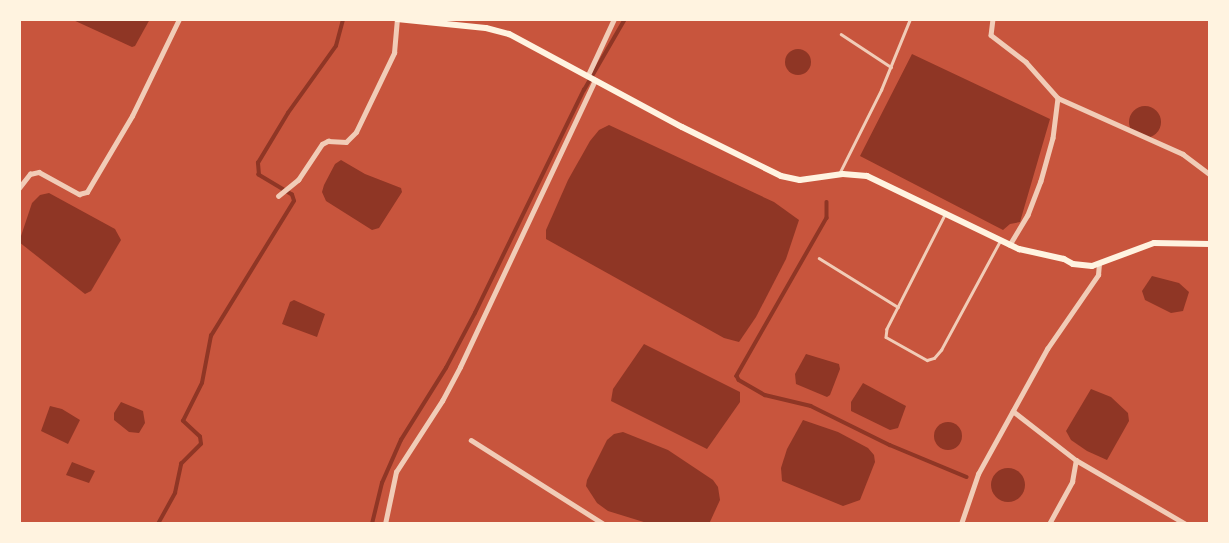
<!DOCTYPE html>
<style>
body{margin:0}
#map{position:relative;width:1229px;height:543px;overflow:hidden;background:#c8553d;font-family:Overpass,sans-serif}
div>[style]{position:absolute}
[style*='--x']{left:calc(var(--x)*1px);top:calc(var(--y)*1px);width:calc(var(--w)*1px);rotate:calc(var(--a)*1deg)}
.water>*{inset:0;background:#8f3625}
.round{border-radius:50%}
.stream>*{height:3.5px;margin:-1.75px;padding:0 1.75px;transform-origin:1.75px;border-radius:1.75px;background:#8f3625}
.service>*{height:2.5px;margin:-1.25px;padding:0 1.25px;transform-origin:1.25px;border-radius:1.25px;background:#f1ccb7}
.minor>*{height:4.5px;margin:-2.25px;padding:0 2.25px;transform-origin:2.25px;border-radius:2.25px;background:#f1ccb7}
.secondary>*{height:6px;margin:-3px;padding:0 3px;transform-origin:3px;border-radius:3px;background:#fff3e0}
span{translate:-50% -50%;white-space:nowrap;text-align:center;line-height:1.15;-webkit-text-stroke:7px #fff3e0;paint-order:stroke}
.frame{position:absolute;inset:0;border:21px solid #fff3e0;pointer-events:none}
</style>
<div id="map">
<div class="water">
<i style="clip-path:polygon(71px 19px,150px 19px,135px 46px,132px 47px)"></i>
<i class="round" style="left:785px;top:49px;width:26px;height:26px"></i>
<i style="clip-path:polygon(912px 54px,1050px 119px,1020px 222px,1010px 224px,1003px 230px,860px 156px)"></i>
<i class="round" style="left:1129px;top:106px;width:32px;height:32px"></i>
<i style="clip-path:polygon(609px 125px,774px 202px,799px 220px,786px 259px,756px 317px,739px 342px,724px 338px,546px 239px,546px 230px,568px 180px,590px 141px,599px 130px)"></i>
<i style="clip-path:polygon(341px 160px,365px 174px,401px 188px,402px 192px,379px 228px,372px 230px,326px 201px,322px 192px,324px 185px,335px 164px)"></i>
<i style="clip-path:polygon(49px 193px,115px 229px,121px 240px,91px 291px,85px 294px,19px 242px,32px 203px,40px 195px)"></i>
<i style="clip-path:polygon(1152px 276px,1179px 283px,1189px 292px,1183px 311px,1171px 313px,1145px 300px,1142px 291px)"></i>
<i style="clip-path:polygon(294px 300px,325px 314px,317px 337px,282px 324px,290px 302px)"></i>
<i style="clip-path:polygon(644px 344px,740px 392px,740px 402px,707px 449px,611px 401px,613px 389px)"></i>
<i style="clip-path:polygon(806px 354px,839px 364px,840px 369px,830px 395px,827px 397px,796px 384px,795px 374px)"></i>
<i style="clip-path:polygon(863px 383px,906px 406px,898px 428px,890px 430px,851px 411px,851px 402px)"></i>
<i style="clip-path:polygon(1091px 389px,1111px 397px,1128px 413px,1129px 421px,1107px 460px,1087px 451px,1071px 440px,1066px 431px)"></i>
<i style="clip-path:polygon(121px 402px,143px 411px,145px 423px,139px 433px,129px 432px,114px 420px,114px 413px)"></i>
<i style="clip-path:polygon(50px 406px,62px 409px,80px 420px,68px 444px,41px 431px)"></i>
<i style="clip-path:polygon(803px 420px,838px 432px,868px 448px,874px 455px,875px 462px,860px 500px,843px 506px,782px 481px,781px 468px,787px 449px)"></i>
<i class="round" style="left:934px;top:422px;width:28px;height:28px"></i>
<i style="clip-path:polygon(623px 432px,668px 450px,713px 480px,718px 487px,720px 500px,709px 524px,647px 523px,608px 511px,597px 503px,586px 486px,587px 480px,607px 440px,614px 434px)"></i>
<i style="clip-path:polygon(72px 462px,95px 471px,89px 483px,66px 475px)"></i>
<i class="round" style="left:991px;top:468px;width:34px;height:34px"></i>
</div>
<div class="stream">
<i style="--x:827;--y:202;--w:16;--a:90"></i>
<i style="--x:827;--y:218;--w:182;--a:119.7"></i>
<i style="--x:737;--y:376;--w:4;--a:63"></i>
<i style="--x:739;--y:380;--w:30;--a:30"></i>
<i style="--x:765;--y:395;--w:47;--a:13.4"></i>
<i style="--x:811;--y:406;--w:88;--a:26.3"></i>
<i style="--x:890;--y:445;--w:83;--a:22.6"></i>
<i style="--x:158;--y:524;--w:35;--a:-61"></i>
<i style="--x:175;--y:493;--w:30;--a:-78"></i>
<i style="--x:181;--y:464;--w:28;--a:-45"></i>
<i style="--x:201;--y:444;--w:7;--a:-98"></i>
<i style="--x:200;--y:437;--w:23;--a:-137"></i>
<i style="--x:183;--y:421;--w:42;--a:-63.4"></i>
<i style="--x:202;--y:383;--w:48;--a:-79.2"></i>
<i style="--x:211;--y:336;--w:158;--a:-58.4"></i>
<i style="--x:294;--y:201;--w:6;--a:-108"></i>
<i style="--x:292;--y:195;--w:39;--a:-149"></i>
<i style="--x:259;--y:175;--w:12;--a:-95"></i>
<i style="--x:258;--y:163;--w:58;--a:-59"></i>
<i style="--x:288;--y:113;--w:82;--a:-54.4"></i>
<i style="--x:336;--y:46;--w:28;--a:-75"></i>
<i style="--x:372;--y:524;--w:42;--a:-76.3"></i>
<i style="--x:382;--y:483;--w:47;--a:-66.2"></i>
<i style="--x:401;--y:440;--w:85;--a:-58"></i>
<i style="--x:446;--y:368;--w:62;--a:-62.2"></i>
<i style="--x:475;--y:313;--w:248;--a:-64"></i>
<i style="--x:584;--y:90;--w:82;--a:-60"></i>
</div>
<div class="service">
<i style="--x:841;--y:34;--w:60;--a:33.4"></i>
<i style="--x:840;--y:172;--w:92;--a:-63.4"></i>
<i style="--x:881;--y:90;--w:77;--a:-67.8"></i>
<i style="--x:945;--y:215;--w:128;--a:117"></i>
<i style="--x:887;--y:329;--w:8;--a:97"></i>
<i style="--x:886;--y:337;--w:47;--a:29.3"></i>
<i style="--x:927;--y:360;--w:7;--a:-16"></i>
<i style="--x:934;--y:358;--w:11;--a:-49"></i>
<i style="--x:941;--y:350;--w:124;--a:-61.6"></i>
<i style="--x:819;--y:258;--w:93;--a:31.8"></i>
</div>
<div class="minor">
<i style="--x:993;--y:19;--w:16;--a:97"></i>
<i style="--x:991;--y:35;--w:44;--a:37.6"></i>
<i style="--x:1026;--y:62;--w:48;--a:48.4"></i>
<i style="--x:1058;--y:98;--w:40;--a:97.1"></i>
<i style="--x:1053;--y:138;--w:45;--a:105.6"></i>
<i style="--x:1041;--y:181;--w:36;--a:111"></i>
<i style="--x:1028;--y:215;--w:35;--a:121"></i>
<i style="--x:588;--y:75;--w:62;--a:-65.1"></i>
<i style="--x:1058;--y:98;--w:137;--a:24.1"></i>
<i style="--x:1183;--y:154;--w:34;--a:37"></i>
<i style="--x:19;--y:188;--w:18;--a:-52"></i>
<i style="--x:30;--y:174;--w:9;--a:-13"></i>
<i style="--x:39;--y:172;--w:46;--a:28.8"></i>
<i style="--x:79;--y:194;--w:8;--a:-14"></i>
<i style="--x:87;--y:192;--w:88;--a:-59.4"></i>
<i style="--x:132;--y:116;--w:108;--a:-64.1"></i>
<i style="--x:278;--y:196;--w:26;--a:-39"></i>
<i style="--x:298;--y:180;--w:43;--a:-56.3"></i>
<i style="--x:322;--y:144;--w:7;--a:-27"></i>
<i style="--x:328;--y:141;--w:18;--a:3"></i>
<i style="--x:346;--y:142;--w:14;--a:-45"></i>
<i style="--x:356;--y:132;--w:88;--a:-64.3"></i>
<i style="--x:394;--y:53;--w:34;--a:-85"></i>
<i style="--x:1013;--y:411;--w:80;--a:37.9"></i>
<i style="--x:1076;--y:460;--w:127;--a:30.2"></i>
<i style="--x:471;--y:440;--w:157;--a:32.3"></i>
<i style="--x:385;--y:524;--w:53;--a:-78.1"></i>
<i style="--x:396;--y:472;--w:85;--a:-57.1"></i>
<i style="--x:442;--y:401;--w:38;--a:-62"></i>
<i style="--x:460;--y:367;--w:317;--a:-64.8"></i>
<i style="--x:961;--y:524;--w:53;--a:-71.2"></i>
<i style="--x:978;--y:474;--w:143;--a:-61.1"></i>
<i style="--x:1047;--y:349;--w:90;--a:-55.4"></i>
<i style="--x:1098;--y:275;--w:11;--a:-85"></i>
<i style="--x:1049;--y:524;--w:48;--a:-61.3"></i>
<i style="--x:1072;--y:482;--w:22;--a:-80"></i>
</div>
<div class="secondary">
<i style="--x:397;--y:19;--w:89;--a:5.8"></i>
<i style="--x:486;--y:28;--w:24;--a:15"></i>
<i style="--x:509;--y:34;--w:196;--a:28.3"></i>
<i style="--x:682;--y:127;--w:110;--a:26.3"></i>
<i style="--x:781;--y:176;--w:19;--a:12"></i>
<i style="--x:800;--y:180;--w:43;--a:-7.9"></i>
<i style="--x:843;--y:174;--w:24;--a:5"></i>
<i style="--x:867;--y:176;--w:169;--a:25.7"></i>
<i style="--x:1019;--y:249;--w:46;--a:12.5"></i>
<i style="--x:1064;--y:259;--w:10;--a:29"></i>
<i style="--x:1073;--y:264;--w:19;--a:6"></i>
<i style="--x:1092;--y:266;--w:66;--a:-20.4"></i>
<i style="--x:1154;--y:243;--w:56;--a:1"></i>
</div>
<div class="frame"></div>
</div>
